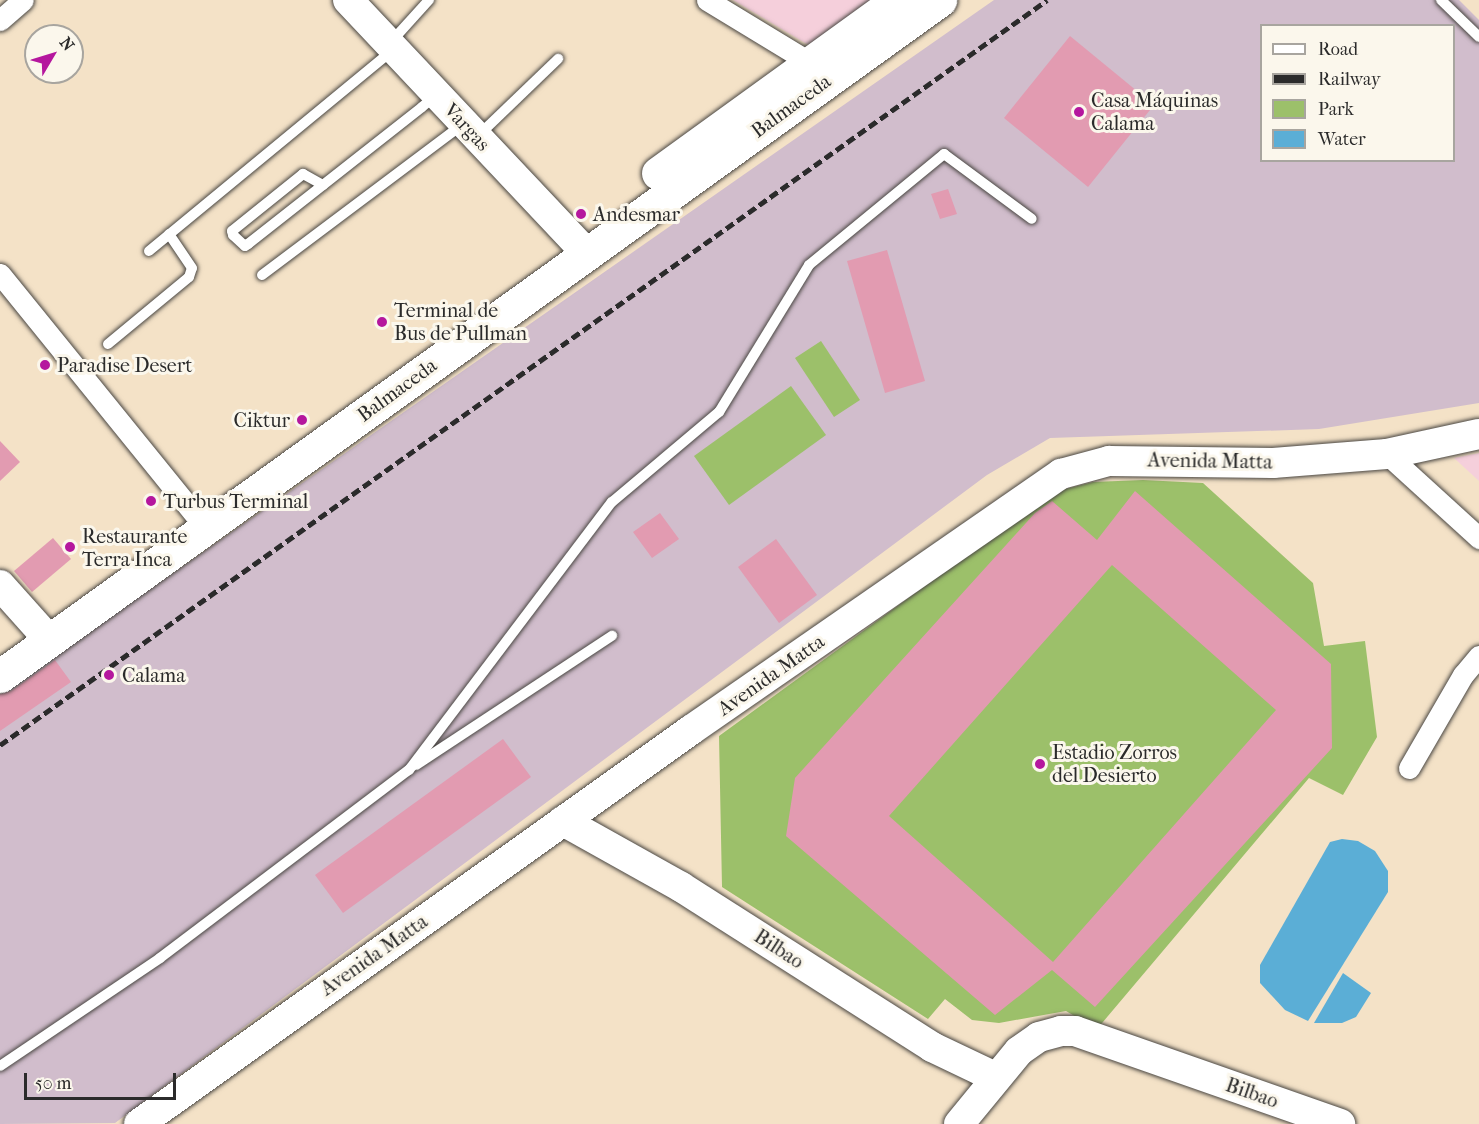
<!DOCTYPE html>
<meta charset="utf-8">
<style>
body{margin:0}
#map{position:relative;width:1479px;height:1124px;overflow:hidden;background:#f4e2c7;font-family:"IM FELL French Canon",serif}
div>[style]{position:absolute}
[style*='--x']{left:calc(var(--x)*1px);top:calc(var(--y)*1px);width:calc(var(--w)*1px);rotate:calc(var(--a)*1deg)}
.built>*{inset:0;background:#f5cfdb}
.industrial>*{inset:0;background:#d1bdcc}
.green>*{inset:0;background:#9cc06a}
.water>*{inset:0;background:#5baed6}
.building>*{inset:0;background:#e29bb1}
.roads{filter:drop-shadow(0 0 2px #494642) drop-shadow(0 0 2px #494642)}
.lane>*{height:10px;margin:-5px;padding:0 5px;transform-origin:5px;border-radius:5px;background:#fff}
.street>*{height:21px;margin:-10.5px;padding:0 10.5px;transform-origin:10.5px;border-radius:10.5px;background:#fff}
.secondary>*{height:30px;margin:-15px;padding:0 15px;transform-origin:15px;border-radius:15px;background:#fff}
.primary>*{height:33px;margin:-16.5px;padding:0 16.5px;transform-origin:16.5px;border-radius:16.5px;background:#fff}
.rail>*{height:4.5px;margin-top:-2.25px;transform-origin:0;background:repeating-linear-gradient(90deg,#2b2b2b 0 9px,transparent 0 13.5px)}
.dots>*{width:16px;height:16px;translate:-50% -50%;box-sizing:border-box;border:3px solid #fbf7ec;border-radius:50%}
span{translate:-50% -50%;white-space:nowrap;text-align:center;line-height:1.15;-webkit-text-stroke:6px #fbf7ec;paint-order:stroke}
.poi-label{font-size:20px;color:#2b2b2b}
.left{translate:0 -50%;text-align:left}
.right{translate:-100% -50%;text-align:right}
.street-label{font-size:20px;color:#2b2b2b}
.legend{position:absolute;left:1260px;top:24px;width:195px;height:138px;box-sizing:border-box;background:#fbf7ec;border:2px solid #a8a59f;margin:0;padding:8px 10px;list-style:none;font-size:18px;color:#2b2b2b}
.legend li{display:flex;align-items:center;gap:12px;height:30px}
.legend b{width:30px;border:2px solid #a8a59f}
.north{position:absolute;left:24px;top:24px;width:60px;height:60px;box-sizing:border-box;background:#fbf7ec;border:2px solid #a8a59f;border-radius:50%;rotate:52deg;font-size:16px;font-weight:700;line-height:24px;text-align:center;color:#2b2b2b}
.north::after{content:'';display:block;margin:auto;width:21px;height:27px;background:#b5179e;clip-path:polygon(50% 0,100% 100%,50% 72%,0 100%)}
.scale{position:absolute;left:24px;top:1073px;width:152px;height:27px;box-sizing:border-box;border:3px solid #2b2b2b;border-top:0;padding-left:8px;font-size:18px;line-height:21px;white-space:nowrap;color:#2b2b2b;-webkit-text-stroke:4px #fbf7ec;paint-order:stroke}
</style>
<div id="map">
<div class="built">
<i style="clip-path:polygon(733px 0,899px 0,825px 55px)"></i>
<i style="clip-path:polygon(1479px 453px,1479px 481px,1454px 458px)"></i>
</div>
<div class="industrial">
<i style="clip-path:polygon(evenodd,994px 0,1459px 0,1479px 20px,1479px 403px,1319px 429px,1050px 438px,987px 475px,115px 1123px,0 1124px,0 694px,994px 0,1262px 26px,1454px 26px,1454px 160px,1262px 160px,1262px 26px)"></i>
</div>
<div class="green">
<i style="clip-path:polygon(821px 341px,860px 400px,834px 417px,795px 358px)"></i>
<i style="clip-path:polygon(791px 386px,826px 435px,729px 505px,694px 456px)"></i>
<i style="clip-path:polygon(1143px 480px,1203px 483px,1313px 583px,1324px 646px,1365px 641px,1377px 737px,1343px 795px,1309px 778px,1097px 1029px,1066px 1011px,999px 1023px,972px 1020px,945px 999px,928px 1019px,722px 887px,719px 736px,1054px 492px,1093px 482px)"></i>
</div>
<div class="water">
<i style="clip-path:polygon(1342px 839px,1358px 841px,1375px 851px,1388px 871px,1388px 892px,1308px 1021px,1285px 1010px,1260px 983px,1260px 965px,1330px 842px)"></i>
<i style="clip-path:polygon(1343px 973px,1371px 993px,1356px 1017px,1342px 1023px,1314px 1023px)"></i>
</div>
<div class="building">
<i style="clip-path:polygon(1070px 36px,1154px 105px,1088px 187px,1004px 118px)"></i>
<i style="clip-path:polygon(948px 189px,957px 214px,940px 219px,931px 194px)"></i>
<i style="clip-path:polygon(887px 250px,925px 381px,885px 393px,847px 261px)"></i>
<i style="clip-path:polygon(0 441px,20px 462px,0 481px)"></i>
<i style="clip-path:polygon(evenodd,1135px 491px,1331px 664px,1332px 748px,1095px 1007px,1052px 970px,995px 1015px,786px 836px,795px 778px,1035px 513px,1052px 501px,1097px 540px,1135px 491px,1112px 565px,1276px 710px,1053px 962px,889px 816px,1112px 565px)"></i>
<i style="clip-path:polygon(660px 513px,679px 539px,652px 558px,633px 532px)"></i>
<i style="clip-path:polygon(53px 538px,71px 559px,32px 592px,14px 571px)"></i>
<i style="clip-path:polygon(776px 539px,817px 595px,779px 623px,738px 567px)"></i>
<i style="clip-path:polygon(55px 660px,71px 682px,0 731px,0 694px,11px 691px)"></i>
<i style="clip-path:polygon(503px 739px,531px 777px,343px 913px,315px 875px)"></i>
</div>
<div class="roads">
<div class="lane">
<i style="--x:1441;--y:0;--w:53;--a:44.2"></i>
<i style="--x:391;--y:42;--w:57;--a:-47.9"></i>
<i style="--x:479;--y:135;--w:110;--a:-43.9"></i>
<i style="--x:323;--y:185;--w:23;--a:-151"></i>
<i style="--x:303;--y:174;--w:91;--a:141.2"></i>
<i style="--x:232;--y:231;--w:4;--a:76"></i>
<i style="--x:233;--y:235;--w:16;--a:43"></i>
<i style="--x:245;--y:246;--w:4;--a:-34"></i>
<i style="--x:248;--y:244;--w:221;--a:-38.2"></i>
<i style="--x:422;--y:107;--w:16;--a:-40"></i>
<i style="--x:149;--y:251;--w:315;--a:-39.5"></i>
<i style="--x:262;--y:275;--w:251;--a:-36.9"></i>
<i style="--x:108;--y:344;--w:105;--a:-39.6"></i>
<i style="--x:189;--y:277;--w:9;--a:-72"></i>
<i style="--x:192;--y:268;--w:41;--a:-124.1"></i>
<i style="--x:416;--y:765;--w:235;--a:-33.4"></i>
<i style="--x:0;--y:1066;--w:193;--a:-34"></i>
<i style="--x:160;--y:958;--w:312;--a:-37.1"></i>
<i style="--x:409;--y:770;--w:336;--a:-52.9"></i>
<i style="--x:612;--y:502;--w:140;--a:-40.1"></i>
<i style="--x:719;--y:412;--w:172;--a:-58.5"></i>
<i style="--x:809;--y:265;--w:175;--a:-39.4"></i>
<i style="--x:944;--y:154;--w:109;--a:36.5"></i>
</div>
<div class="street">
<i style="--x:707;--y:0;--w:131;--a:31.3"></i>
<i style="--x:0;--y:20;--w:30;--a:-41"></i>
<i style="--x:0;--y:274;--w:311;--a:51"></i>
<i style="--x:1387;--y:454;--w:125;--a:42.4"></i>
<i style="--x:1409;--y:768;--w:108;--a:-59.9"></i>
<i style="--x:1463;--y:675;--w:25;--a:-50"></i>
</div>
<div class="secondary">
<i style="--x:348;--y:0;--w:347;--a:46.7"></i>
<i style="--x:0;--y:585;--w:76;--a:48.2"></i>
<i style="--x:563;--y:821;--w:135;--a:29.2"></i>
<i style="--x:681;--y:887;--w:298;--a:32.5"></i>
<i style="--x:932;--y:1047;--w:70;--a:25.5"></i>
<i style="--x:139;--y:1124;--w:678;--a:-35.52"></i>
<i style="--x:691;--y:730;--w:450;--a:-34.7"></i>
<i style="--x:1061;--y:474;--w:50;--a:-15.2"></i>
<i style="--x:1109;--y:461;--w:164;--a:0.7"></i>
<i style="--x:1273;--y:463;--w:114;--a:-4.5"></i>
<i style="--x:1387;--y:454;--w:94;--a:-12.3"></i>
<i style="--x:959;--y:1124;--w:94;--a:-50.6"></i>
<i style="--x:1019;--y:1051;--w:24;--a:-35"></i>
<i style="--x:1039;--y:1037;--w:23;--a:-15"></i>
<i style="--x:1061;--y:1031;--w:14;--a:0"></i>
<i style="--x:1075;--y:1031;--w:281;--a:19.3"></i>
</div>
<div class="primary">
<i style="--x:658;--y:173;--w:295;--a:-35.9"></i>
<i style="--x:0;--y:676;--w:1158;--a:-35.72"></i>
</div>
</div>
<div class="rail">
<i style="--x:0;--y:745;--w:1285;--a:-35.43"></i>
</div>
<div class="dots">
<i style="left:1079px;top:112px;background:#b5179e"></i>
<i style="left:581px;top:214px;background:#b5179e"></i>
<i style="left:382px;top:322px;background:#b5179e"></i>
<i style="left:45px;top:365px;background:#b5179e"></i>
<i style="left:302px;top:420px;background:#b5179e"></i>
<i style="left:151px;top:501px;background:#b5179e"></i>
<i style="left:70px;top:547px;background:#b5179e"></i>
<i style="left:109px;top:675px;background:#b5179e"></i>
<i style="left:1040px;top:764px;background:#b5179e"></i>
</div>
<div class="poi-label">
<span class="left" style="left:1091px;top:112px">Casa Máquinas<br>Calama</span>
<span class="left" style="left:593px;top:214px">Andesmar</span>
<span class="left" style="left:394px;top:322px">Terminal de<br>Bus de Pullman</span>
<span class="left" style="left:57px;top:365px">Paradise Desert</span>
<span class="right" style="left:290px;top:420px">Ciktur</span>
<span class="left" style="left:163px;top:501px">Turbus Terminal</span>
<span class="left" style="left:82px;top:548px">Restaurante<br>Terra Inca</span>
<span class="left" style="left:122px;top:675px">Calama</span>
<span class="left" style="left:1052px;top:764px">Estadio Zorros<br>del Desierto</span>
</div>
<div class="street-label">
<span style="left:791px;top:106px;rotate:-36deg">Balmaceda</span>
<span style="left:467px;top:127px;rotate:47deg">Vargas</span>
<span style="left:397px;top:390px;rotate:-36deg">Balmaceda</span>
<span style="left:1210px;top:461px;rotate:1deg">Avenida Matta</span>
<span style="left:771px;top:675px;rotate:-35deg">Avenida Matta</span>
<span style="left:779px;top:949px;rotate:33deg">Bilbao</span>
<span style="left:374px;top:955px;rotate:-35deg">Avenida Matta</span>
<span style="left:1252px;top:1093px;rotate:19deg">Bilbao</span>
</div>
<ul class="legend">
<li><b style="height:8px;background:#fff"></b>Road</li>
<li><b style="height:8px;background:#2b2b2b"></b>Railway</li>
<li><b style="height:16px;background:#9cc06a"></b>Park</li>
<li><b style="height:16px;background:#5baed6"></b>Water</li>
</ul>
<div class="north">N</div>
<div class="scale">50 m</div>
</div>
